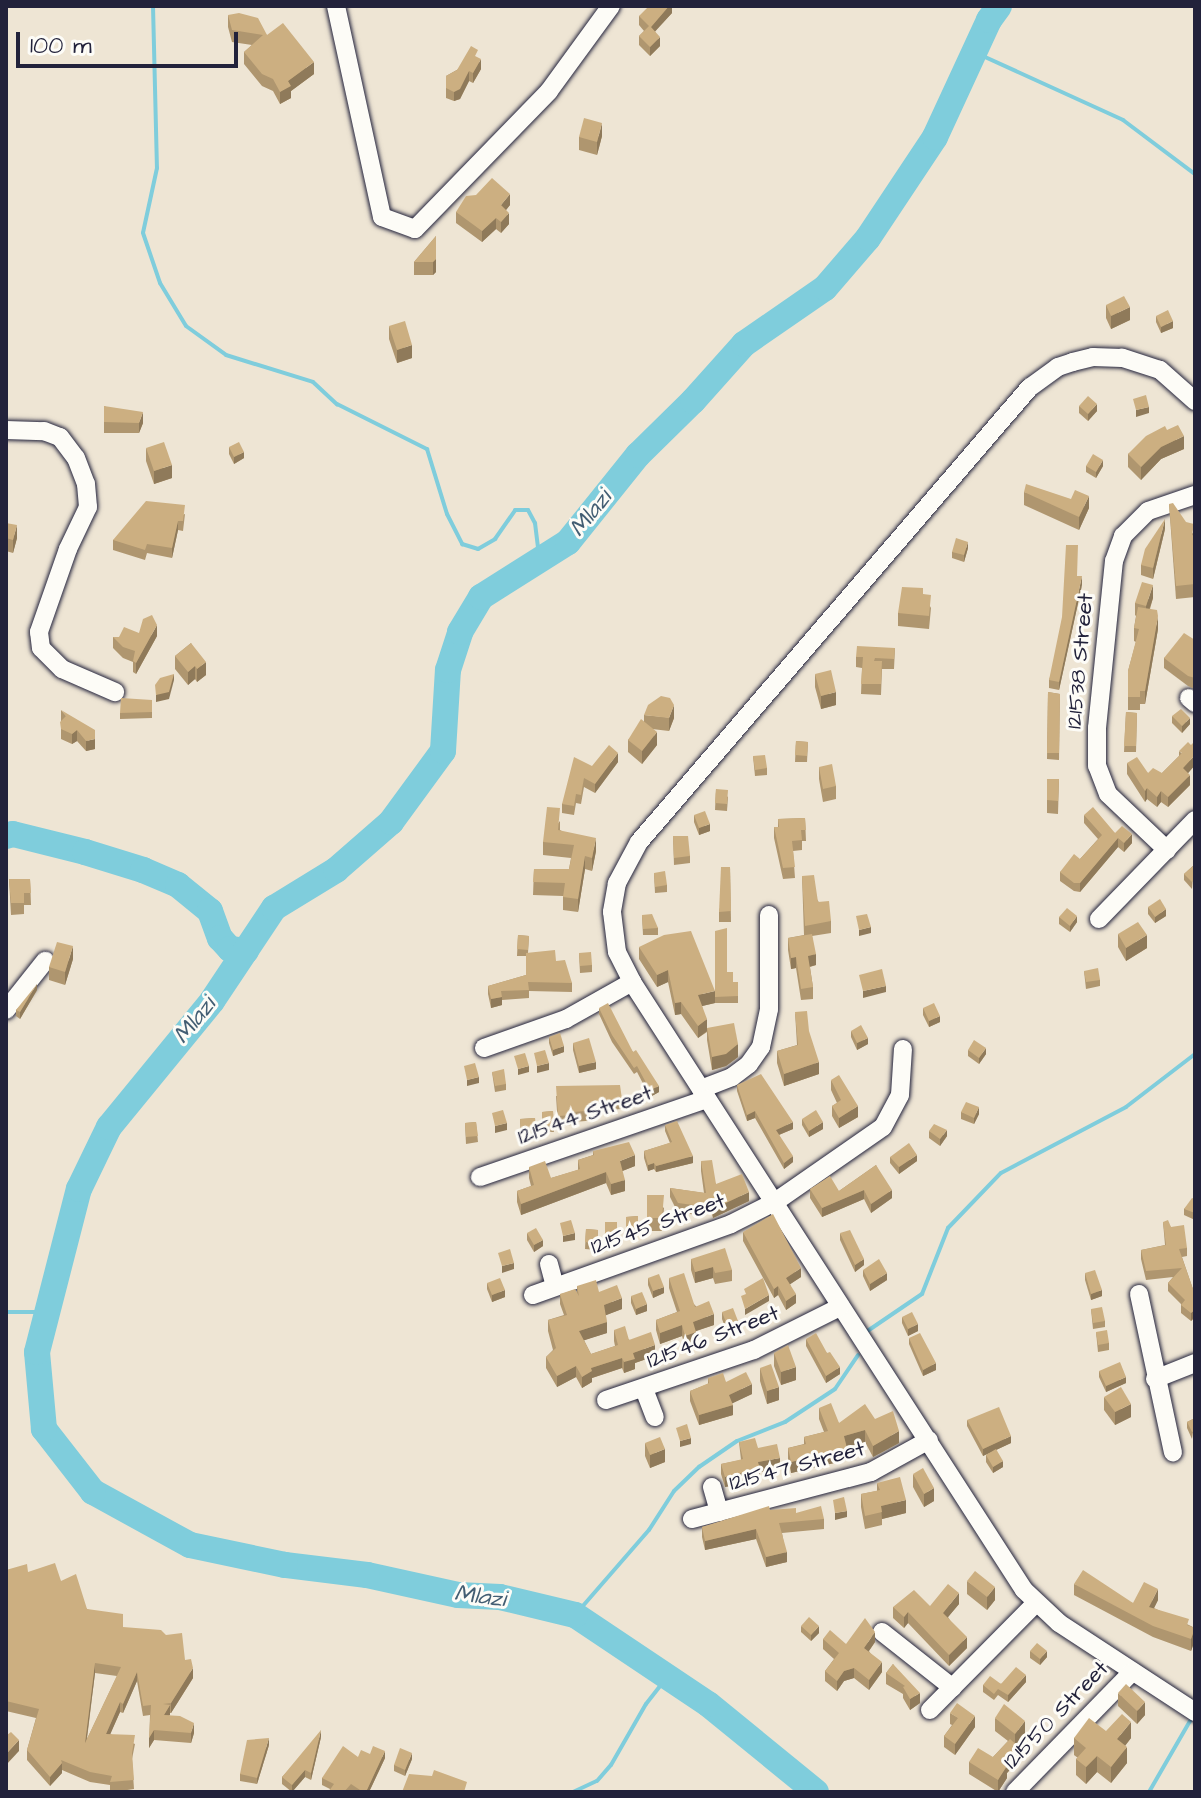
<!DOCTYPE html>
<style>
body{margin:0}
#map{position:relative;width:1201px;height:1798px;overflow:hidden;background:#eee5d4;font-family:"Architects Daughter",sans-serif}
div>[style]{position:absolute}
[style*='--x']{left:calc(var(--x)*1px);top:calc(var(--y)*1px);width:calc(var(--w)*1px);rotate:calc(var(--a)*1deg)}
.stream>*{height:4px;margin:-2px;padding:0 2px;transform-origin:2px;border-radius:2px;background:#7fcddc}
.river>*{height:26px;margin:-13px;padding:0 13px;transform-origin:13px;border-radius:13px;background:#7fcddc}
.roads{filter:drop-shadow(0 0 2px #22223b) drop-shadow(0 0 2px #22223b)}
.minor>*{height:18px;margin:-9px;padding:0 9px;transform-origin:9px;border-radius:9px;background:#fdfcf7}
.wall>*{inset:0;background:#af966f}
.shaded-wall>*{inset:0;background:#8f7a5a}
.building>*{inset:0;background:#ccaf81}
span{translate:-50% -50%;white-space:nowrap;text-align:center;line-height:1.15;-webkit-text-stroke:6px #fdfcf7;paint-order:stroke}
.street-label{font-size:22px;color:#22223b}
.water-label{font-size:24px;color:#435e73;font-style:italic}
.frame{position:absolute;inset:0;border:8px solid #22223b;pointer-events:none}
.scale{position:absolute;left:16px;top:32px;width:222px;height:36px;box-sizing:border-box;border:4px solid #22223b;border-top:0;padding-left:10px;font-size:24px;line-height:28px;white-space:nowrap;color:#22223b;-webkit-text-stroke:6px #fdfcf7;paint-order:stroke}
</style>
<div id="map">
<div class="stream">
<i style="--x:153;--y:6;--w:162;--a:88.6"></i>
<i style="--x:157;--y:168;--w:66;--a:102.2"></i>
<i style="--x:143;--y:233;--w:53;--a:71.2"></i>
<i style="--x:160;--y:283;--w:50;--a:58.8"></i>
<i style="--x:186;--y:326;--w:49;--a:35.9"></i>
<i style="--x:226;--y:355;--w:91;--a:17.2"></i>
<i style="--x:313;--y:382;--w:33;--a:43"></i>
<i style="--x:337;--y:404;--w:101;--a:26.6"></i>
<i style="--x:427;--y:449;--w:68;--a:72.9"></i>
<i style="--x:447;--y:514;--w:34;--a:63"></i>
<i style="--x:462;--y:544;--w:17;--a:17"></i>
<i style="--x:478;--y:549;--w:20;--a:-30"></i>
<i style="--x:495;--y:539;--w:35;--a:-55"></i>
<i style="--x:515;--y:510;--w:13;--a:0"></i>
<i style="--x:528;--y:510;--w:15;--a:62"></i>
<i style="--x:535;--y:523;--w:38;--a:83"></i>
<i style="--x:974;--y:52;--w:164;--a:24.5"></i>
<i style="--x:1123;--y:120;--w:90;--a:36.9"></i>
<i style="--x:6;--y:1312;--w:40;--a:0"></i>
<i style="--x:866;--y:1332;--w:68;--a:-34.2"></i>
<i style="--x:922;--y:1294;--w:71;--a:-68.5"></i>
<i style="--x:948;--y:1228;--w:76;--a:-46.1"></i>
<i style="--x:1001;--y:1173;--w:141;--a:-27.8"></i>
<i style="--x:1126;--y:1107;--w:87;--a:-37.5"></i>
<i style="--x:575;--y:1615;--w:113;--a:-49"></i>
<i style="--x:649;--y:1530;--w:46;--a:-57.3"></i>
<i style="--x:674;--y:1491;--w:35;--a:-44"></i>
<i style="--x:699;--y:1467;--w:46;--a:-34.4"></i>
<i style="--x:737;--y:1441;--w:52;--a:-21.6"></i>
<i style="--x:785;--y:1422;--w:60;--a:-33.4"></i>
<i style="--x:835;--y:1389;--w:41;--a:-55.9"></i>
<i style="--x:573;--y:1792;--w:26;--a:-25"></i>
<i style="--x:597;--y:1781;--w:21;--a:-49"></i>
<i style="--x:611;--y:1765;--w:70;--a:-60.2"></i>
<i style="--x:646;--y:1704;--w:34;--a:-52"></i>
<i style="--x:1149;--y:1792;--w:82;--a:-60"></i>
</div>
<div class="river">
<i style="--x:6;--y:836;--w:7;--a:-16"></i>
<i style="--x:13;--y:834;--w:74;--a:14"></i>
<i style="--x:85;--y:852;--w:61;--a:17.2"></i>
<i style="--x:143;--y:870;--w:38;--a:23"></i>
<i style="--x:178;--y:885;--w:41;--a:39.1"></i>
<i style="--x:210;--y:911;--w:29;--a:70"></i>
<i style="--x:220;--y:938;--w:15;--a:48"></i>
<i style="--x:230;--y:949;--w:16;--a:7"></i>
<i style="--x:816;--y:1792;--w:139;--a:-140.8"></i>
<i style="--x:708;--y:1704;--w:160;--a:-146.2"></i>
<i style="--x:575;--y:1615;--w:77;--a:-166.5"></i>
<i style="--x:500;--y:1597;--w:42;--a:-177.3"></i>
<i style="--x:458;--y:1595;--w:93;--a:-167.6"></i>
<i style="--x:367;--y:1575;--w:83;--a:-173"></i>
<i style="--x:285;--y:1565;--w:97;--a:-168.1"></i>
<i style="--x:190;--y:1545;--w:111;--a:-151.3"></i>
<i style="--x:93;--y:1492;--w:80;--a:-127.9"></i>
<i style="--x:44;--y:1429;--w:77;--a:-95.2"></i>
<i style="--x:37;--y:1352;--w:168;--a:-75.6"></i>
<i style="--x:79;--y:1189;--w:69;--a:-64.2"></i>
<i style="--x:109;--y:1127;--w:163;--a:-50.7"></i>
<i style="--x:212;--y:1001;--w:112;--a:-56.3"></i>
<i style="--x:274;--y:908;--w:73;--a:-31.5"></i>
<i style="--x:336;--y:870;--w:73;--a:-41.1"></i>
<i style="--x:391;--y:822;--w:88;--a:-53.8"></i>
<i style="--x:443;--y:751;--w:81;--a:-86.5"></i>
<i style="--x:448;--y:670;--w:40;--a:-72"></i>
<i style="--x:460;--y:632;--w:41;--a:-59"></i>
<i style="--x:481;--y:597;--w:103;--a:-32.3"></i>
<i style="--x:568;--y:542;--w:112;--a:-51.2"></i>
<i style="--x:638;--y:455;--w:77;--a:-44.5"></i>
<i style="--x:693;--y:401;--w:76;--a:-48.2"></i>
<i style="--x:744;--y:344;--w:98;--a:-34.7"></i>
<i style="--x:825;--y:288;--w:66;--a:-49.3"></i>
<i style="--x:868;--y:238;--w:121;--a:-56.4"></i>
<i style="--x:935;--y:137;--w:129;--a:-65.2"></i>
<i style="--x:989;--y:20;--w:17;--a:-54"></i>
</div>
<div class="roads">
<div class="minor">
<i style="--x:336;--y:6;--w:216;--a:77.7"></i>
<i style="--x:382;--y:217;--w:35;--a:20"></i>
<i style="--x:415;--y:229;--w:192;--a:-45.8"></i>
<i style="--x:549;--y:91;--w:105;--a:-53.9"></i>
<i style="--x:1195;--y:401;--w:47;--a:-138.5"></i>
<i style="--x:1160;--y:370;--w:40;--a:-162"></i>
<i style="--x:1122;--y:358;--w:29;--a:-178"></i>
<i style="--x:1093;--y:357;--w:21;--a:166"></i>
<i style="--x:1073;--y:362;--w:16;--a:162"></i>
<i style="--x:1058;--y:367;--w:34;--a:144"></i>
<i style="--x:1030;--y:387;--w:600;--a:130.67"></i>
<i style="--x:639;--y:842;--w:47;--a:118.2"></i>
<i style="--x:617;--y:883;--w:29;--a:100"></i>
<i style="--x:612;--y:912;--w:40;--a:82.9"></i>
<i style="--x:617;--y:952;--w:34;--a:63"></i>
<i style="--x:632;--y:982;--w:723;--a:57.19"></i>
<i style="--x:1024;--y:1590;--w:48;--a:43.3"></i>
<i style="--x:1059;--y:1623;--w:163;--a:33.2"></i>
<i style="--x:6;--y:430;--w:38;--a:2"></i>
<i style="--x:44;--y:431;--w:17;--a:21"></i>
<i style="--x:60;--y:437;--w:26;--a:53"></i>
<i style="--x:76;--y:458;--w:28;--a:69"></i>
<i style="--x:86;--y:484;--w:23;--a:85"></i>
<i style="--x:88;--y:507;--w:47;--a:115.5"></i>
<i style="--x:68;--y:549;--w:88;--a:109.3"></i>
<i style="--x:39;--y:632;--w:16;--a:83"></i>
<i style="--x:41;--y:648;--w:30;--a:45"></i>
<i style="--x:62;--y:669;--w:58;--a:23.5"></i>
<i style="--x:1189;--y:698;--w:8;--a:40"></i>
<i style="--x:1167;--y:850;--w:81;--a:-136.5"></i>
<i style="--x:1108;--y:794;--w:30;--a:-111"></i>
<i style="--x:1097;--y:766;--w:38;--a:-90"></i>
<i style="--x:1097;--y:728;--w:168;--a:-84.2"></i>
<i style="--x:1114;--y:561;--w:27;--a:-70"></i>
<i style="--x:1123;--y:536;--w:35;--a:-45"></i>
<i style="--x:1148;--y:511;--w:50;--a:-18.8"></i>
<i style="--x:1099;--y:919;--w:138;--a:-45.9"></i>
<i style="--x:6;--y:1010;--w:63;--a:-51.5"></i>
<i style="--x:484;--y:1048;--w:87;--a:-19.5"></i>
<i style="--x:566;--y:1019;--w:76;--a:-29.3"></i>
<i style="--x:701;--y:1089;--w:33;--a:-21"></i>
<i style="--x:732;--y:1077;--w:21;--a:-37"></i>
<i style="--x:749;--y:1064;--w:21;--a:-55"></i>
<i style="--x:761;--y:1047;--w:39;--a:-78"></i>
<i style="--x:769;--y:1009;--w:94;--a:-90"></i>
<i style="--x:480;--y:1177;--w:240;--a:-19"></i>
<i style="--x:549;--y:1264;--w:23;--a:75"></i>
<i style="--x:1139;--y:1294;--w:162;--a:77.9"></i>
<i style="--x:533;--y:1295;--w:210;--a:-19.7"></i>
<i style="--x:731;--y:1224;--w:49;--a:-26.6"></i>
<i style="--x:775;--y:1202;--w:131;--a:-34.8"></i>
<i style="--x:883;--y:1127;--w:36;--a:-62"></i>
<i style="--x:900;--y:1095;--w:46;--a:-86.3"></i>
<i style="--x:1155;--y:1379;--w:43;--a:-21.8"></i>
<i style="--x:644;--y:1389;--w:30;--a:69"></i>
<i style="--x:606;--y:1400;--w:156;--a:-18.7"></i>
<i style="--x:754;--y:1350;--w:96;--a:-26.6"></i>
<i style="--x:712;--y:1487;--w:26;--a:74"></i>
<i style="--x:692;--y:1519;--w:185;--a:-14.7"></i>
<i style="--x:871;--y:1472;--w:66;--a:-28.9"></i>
<i style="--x:882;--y:1632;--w:90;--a:38.3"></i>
<i style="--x:930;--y:1710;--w:149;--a:-45.3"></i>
<i style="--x:1015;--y:1792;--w:168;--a:-45.7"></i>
</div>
</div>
<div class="wall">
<i style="clip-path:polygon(672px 6px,672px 13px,655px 31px,660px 46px,650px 56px,639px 45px,639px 36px,644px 31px,639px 25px,639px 16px)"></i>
<i style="clip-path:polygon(228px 15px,267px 35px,314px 74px,291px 91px,291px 98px,280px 104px,273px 91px,262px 86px,244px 64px,244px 52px,252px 45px,232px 42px,228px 27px)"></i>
<i style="clip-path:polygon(478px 58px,481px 69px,473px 83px,469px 81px,460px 99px,454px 101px,446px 98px,446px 76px)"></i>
<i style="clip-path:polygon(602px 136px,597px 155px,579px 150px,579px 137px)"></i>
<i style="clip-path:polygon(510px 205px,506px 210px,509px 224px,501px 233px,496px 229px,482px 242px,456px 223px,456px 212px)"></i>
<i style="clip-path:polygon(436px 236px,436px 272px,433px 275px,414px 275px,414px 262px)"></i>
<i style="clip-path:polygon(1106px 305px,1130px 320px,1111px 329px,1106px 318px)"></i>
<i style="clip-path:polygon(1156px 316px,1173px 328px,1161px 333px,1156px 322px)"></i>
<i style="clip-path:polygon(389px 326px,412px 358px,397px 363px,389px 339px)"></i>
<i style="clip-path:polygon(104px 406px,143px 423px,139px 433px,104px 433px)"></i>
<i style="clip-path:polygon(1079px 406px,1097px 411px,1088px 421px,1079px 413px)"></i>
<i style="clip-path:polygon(1167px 430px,1184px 449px,1161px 459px,1141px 480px,1128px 467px,1128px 454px)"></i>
<i style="clip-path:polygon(229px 447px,244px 458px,234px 464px,229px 454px)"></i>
<i style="clip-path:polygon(146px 448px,172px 478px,154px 484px,146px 461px)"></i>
<i style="clip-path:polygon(1086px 466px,1103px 466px,1096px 478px,1086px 472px)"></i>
<i style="clip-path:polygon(1024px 492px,1089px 508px,1079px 530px,1024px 505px)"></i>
<i style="clip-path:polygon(1169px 504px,1195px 536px,1195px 597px,1176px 599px)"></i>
<i style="clip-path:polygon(185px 514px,183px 531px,178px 530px,172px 558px,147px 553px,145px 560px,113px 550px,113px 540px)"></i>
<i style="clip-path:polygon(6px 523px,17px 538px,13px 553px,6px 551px)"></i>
<i style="clip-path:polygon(1165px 529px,1153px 579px,1141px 575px,1141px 565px)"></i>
<i style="clip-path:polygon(968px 548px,964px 562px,952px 558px,952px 552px)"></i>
<i style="clip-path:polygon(1082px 585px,1059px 690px,1049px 688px,1049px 680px)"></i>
<i style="clip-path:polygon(923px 594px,931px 608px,929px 629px,898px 626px,898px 613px)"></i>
<i style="clip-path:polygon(1153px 598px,1150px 609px,1158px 629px,1145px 704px,1140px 704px,1140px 710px,1128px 710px,1128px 671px,1136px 642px,1134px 641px,1134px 628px,1136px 616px,1135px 615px,1135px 603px)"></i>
<i style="clip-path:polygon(139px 633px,157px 636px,136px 674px,133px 672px,133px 662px,123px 658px,113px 648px,113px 637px,119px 637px)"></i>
<i style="clip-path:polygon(1195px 640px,1195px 689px,1188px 686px,1164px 668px,1164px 658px)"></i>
<i style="clip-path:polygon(191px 643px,206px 675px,197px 682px,195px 679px,188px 685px,175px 669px,175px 656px)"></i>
<i style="clip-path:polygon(895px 648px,894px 669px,882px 669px,881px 695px,861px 694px,862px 668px,856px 667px,856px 657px)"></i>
<i style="clip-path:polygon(815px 674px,836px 705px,821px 709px,815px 687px)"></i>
<i style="clip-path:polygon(1048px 692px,1060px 694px,1059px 760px,1047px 759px)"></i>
<i style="clip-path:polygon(152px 700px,152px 718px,120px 719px,120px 713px)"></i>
<i style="clip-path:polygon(61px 710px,95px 749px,86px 751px,77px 741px,72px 744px,61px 739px)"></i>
<i style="clip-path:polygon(1126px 712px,1137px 713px,1136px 752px,1124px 752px)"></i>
<i style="clip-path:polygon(644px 715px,674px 718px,669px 731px,652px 729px,657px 745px,642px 764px,628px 752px,628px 740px,644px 722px)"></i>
<i style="clip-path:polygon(1172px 716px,1190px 724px,1182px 733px,1172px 723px)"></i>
<i style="clip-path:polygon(796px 741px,808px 742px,807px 762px,795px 762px)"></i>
<i style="clip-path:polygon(1179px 751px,1195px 765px,1188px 773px,1190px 785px,1168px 807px,1161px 802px,1157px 807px,1147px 799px,1145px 802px,1127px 774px,1127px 763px,1148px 773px,1162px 773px,1179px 756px)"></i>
<i style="clip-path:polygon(753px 756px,767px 768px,767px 775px,755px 776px)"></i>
<i style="clip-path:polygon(618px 762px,595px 793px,584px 787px,581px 804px,576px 803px,574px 815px,562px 813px,562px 804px,592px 766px)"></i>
<i style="clip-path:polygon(819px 767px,836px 786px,836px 799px,823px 802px,819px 779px)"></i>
<i style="clip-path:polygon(1047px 779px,1059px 779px,1058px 814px,1047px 813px)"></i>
<i style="clip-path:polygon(716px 789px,728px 797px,727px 811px,715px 810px)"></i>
<i style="clip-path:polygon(694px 815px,710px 831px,699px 835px,694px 822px)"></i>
<i style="clip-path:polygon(1084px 815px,1132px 843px,1124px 852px,1118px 847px,1080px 892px,1074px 891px,1060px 881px,1060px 872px,1080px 859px,1098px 839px,1084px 823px)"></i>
<i style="clip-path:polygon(805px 818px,806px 841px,802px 841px,802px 850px,793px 851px,795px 878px,783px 879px,774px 838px,774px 827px,778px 827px,778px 819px)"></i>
<i style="clip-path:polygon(560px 821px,560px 830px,596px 851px,592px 871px,585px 869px,578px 912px,563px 910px,563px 896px,533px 895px,534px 869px,569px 869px,571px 858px,543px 855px,543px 842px)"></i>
<i style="clip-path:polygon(673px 836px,690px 856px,690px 863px,674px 865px)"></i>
<i style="clip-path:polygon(1194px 865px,1192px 889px,1184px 880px,1184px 874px)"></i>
<i style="clip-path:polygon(730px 867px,731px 922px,719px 922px,719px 912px)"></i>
<i style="clip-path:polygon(654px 873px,667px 885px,667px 892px,655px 893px)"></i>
<i style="clip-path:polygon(802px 876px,831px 921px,831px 933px,812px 936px,816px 965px,810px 967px,813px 987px,813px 999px,801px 1000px,796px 968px,791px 969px,788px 950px,788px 938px,804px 935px)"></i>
<i style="clip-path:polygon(9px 879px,30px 879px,31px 905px,24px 905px,24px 914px,11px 915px)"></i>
<i style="clip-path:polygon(1148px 907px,1166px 916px,1155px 923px,1148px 914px)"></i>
<i style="clip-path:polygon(642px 915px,658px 928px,658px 935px,643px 935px)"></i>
<i style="clip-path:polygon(1059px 917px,1077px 922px,1070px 932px,1059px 924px)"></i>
<i style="clip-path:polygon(715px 931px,727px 972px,733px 982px,738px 982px,738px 1003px,715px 1003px)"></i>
<i style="clip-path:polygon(1118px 934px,1147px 948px,1126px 961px,1118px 947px)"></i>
<i style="clip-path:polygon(518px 935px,529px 936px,528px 953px,556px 961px,572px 983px,572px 992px,529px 991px,529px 998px,502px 1000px,502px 1005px,491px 1008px,488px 994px,488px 986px,526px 975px,526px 956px,517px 956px)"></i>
<i style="clip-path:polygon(639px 947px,715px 1003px,702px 1006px,707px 1028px,738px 1057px,726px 1066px,712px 1070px,707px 1040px,707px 1032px,698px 1038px,681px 1014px,675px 1015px,668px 982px,657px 987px,639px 959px)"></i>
<i style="clip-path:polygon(579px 953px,592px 965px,592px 972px,580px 973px)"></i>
<i style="clip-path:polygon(73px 959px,65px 985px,49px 980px,49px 967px)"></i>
<i style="clip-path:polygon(1084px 971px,1100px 980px,1100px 986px,1086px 989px)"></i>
<i style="clip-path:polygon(37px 990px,20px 1019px,16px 1016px,16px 1010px)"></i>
<i style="clip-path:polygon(599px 1008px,633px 1052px,659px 1092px,650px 1097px,637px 1072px,634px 1074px,612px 1042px,599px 1014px)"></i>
<i style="clip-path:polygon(923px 1008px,940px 1022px,929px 1027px,923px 1015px)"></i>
<i style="clip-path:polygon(795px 1012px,819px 1074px,784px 1086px,777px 1063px,777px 1051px,797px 1045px)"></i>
<i style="clip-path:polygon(851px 1031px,868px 1044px,857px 1050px,851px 1037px)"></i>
<i style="clip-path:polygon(549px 1037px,564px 1052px,553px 1056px,549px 1043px)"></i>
<i style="clip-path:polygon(573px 1043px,596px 1069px,579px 1073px,573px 1050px)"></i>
<i style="clip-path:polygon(968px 1050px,986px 1054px,979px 1064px,968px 1056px)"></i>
<i style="clip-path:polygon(492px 1072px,506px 1084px,506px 1090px,495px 1092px)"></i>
<i style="clip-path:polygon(831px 1080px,858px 1117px,839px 1128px,832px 1116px,832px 1106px,837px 1103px,831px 1090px)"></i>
<i style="clip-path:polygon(737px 1085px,793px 1129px,779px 1135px,793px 1162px,784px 1169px,755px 1118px,747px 1121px,737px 1091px)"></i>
<i style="clip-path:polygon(556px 1096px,622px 1099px,622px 1109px,597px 1111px,597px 1120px,574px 1122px,574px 1125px,558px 1126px)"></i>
<i style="clip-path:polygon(553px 1111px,554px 1132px,543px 1132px,542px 1112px)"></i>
<i style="clip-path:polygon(961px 1112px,979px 1114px,974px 1124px,961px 1119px)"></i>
<i style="clip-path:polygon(535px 1118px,536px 1139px,521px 1139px,520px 1119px)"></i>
<i style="clip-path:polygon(802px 1119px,823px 1129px,809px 1137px,802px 1125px)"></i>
<i style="clip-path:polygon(476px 1122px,478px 1142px,466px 1144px,465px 1123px)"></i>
<i style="clip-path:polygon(665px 1125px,693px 1163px,656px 1172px,654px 1169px,648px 1171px,644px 1158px,644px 1151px,670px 1143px,665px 1131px)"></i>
<i style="clip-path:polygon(929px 1131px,947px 1136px,940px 1146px,929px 1138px)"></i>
<i style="clip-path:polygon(593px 1151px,635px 1166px,622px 1171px,625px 1191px,611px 1195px,606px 1183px,521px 1215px,517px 1202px,517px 1191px,531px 1186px,529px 1178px,529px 1167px,551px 1178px,578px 1170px,578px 1160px,593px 1155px)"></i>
<i style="clip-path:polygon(890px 1157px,917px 1161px,899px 1174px,890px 1163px)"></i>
<i style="clip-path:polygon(701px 1161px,716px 1184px,749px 1201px,713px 1218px,711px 1212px,701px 1215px,678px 1213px,670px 1197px,670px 1188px,704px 1193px,701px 1171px)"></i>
<i style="clip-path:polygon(876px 1165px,892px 1198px,871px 1213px,864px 1199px,822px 1217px,810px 1198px,810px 1189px,839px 1191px)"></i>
<i style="clip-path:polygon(647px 1195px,664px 1208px,662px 1231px,647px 1231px)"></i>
<i style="clip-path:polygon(1195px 1199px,1195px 1220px,1184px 1215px,1184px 1209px)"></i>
<i style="clip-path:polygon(638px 1216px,638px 1236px,626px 1237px,626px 1217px)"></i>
<i style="clip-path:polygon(605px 1222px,617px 1222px,617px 1243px,605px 1243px)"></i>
<i style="clip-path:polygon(1163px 1222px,1171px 1227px,1187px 1248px,1187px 1256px,1182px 1257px,1194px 1292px,1195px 1291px,1195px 1318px,1191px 1321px,1181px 1313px,1181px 1304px,1168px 1291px,1168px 1283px,1173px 1277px,1146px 1280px,1141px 1259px,1141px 1250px,1165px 1245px)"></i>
<i style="clip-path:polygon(586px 1229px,598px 1230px,597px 1250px,585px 1249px)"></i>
<i style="clip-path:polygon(743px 1232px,801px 1277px,790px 1284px,796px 1303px,786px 1310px,778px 1295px,774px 1298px,743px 1241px)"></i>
<i style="clip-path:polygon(527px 1233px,543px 1246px,534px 1252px,527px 1240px)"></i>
<i style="clip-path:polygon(840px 1233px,864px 1265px,855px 1272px,840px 1240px)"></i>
<i style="clip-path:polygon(691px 1259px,732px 1270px,732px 1281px,715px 1284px,713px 1278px,695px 1283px,691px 1270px)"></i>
<i style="clip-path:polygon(863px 1270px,887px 1280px,870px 1291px,863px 1276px)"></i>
<i style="clip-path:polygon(1085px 1273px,1102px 1296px,1091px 1300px,1085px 1280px)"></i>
<i style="clip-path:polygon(648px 1278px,664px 1293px,653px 1298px,648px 1285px)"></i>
<i style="clip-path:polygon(669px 1278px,714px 1325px,696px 1331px,696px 1342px,685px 1346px,682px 1336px,660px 1344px,656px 1330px,656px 1320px,677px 1312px,669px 1288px)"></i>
<i style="clip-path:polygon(487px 1283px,505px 1297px,492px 1302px,487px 1289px)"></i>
<i style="clip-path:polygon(577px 1286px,599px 1292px,622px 1309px,606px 1315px,607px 1333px,584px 1340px,591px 1354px,615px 1346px,614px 1341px,614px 1330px,655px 1356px,635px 1363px,635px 1369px,624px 1373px,622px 1368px,592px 1378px,592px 1382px,582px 1388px,576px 1377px,557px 1387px,546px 1368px,546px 1357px,553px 1350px,548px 1331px,548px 1320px,564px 1315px,560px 1304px,560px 1294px,577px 1292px)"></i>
<i style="clip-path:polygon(631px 1296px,647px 1311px,636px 1315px,631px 1303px)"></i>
<i style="clip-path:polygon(1091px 1309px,1105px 1321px,1105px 1327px,1093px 1329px)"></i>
<i style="clip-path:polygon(722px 1312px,738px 1327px,727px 1332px,722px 1319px)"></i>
<i style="clip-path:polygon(902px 1317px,918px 1331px,908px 1336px,902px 1323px)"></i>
<i style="clip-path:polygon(1096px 1332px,1109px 1343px,1109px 1350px,1098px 1352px)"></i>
<i style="clip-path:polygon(909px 1338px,936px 1370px,923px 1376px,909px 1344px)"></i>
<i style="clip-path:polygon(806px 1339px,827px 1353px,840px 1374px,826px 1383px,806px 1346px)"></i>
<i style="clip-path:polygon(774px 1353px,796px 1380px,781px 1385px,774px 1366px)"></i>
<i style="clip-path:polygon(760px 1368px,779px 1400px,767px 1404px,760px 1381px)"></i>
<i style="clip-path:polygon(1099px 1371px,1126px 1383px,1106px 1392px,1099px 1377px)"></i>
<i style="clip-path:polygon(708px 1378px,726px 1382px,752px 1394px,732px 1403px,733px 1415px,699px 1425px,690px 1401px,690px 1391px,708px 1384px)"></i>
<i style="clip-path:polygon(1104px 1397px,1131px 1417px,1115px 1425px,1104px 1410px)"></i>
<i style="clip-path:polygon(819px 1408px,839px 1423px,875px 1419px,899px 1443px,873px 1457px,865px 1442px,847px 1447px,847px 1460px,791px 1473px,788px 1460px,788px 1448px,804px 1444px,804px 1437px,824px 1432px,819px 1419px)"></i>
<i style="clip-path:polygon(1195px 1418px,1192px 1439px,1187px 1428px,1187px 1422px)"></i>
<i style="clip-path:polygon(967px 1420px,1011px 1443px,996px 1450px,1003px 1467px,993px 1473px,986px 1462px,986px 1455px,994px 1450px,983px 1456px,967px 1426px)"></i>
<i style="clip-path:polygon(739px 1442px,758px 1448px,780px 1468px,760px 1472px,760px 1480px,725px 1487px,721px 1474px,721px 1464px,741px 1460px)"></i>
<i style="clip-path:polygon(645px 1443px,665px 1462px,650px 1468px,645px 1456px)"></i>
<i style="clip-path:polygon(913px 1474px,934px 1501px,924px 1507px,913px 1487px)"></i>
<i style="clip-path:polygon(877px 1483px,906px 1513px,882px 1519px,882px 1525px,865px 1529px,861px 1507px,861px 1494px,877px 1491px)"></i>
<i style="clip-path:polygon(770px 1510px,796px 1513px,824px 1519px,824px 1529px,782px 1533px,787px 1562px,766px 1567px,756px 1539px,705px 1550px,702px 1537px,702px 1527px)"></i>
<i style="clip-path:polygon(evenodd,6px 1570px,28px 1572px,61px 1581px,87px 1609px,185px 1660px,193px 1678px,171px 1713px,170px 1713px,169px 1715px,194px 1733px,191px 1743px,154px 1740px,149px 1748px,150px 1715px,143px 1716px,137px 1681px,123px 1713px,120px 1712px,110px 1734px,135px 1744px,132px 1759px,134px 1789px,114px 1792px,110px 1791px,110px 1785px,90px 1782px,62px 1770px,62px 1773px,50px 1786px,27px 1760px,27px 1750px,36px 1718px,6px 1711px,6px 1570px,95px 1673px,117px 1676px,87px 1739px,95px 1673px)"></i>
<i style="clip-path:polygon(967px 1581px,995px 1600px,987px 1610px,967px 1594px)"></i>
<i style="clip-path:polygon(1074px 1584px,1133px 1603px,1158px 1600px,1154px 1608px,1195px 1628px,1195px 1640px,1191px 1651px,1153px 1637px,1074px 1595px)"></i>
<i style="clip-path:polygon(959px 1604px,948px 1617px,967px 1648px,949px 1666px,908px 1623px,904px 1628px,893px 1618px,893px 1607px,930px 1606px)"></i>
<i style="clip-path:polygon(801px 1626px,819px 1633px,811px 1641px,801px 1632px)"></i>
<i style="clip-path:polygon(823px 1639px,846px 1644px,875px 1642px,869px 1651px,882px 1672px,869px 1690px,854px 1678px,844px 1681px,837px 1691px,825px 1681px,825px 1671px,834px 1659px,823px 1649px)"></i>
<i style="clip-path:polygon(1030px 1651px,1047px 1657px,1040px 1665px,1030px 1658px)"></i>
<i style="clip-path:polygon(893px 1664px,920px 1703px,910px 1710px,903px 1698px,903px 1694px,886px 1684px,886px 1673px)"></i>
<i style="clip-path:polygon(1026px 1682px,1008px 1702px,998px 1695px,994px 1700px,983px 1692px,983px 1685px)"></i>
<i style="clip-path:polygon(1118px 1693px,1145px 1715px,1137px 1724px,1118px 1706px)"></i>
<i style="clip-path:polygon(950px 1713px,975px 1727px,955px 1755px,944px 1747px,944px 1736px,952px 1725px,950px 1724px)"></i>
<i style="clip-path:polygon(995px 1718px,1025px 1734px,1017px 1745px,1020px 1759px,1007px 1773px,1007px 1778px,998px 1792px,969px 1774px,969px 1762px,993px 1757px,1008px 1741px,995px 1731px)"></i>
<i style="clip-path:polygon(1106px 1731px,1131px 1738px,1125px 1746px,1127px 1763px,1111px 1783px,1097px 1772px,1086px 1784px,1076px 1775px,1076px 1759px,1078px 1758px,1074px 1755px,1074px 1738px)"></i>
<i style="clip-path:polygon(321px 1737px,311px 1780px,305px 1777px,292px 1792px,282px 1784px,282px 1777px)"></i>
<i style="clip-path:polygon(269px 1745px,257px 1784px,240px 1781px,240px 1774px)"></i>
<i style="clip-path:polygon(370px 1754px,385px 1758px,369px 1792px,352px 1792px,351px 1791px,350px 1792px,329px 1792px,330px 1789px,322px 1785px,322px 1778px,358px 1757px)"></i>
<i style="clip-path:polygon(412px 1759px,405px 1776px,394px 1771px,394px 1765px)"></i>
</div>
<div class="shaded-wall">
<i style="clip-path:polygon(669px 6px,672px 6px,672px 13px,651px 36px,651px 27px)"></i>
<i style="clip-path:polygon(660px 37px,660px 46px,650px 56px,650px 47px)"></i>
<i style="clip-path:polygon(481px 59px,481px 69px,473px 83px,473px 73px)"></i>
<i style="clip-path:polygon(314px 62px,314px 74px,291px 91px,291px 98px,280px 104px,280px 92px,288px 81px)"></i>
<i style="clip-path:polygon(469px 71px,469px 81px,460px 99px,454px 101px,454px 92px)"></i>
<i style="clip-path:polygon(602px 123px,602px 136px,597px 155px,597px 142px)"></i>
<i style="clip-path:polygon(510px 194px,510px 205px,501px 216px,501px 205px)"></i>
<i style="clip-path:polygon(509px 213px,509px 224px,501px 233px,501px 222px)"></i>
<i style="clip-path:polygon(496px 218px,496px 229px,482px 242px,482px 231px)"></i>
<i style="clip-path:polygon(436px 259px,436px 272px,433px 275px,433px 262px)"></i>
<i style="clip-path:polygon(1130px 307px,1130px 320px,1111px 329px,1111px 316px)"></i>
<i style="clip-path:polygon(1173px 321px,1173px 328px,1161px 333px,1161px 327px)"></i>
<i style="clip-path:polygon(412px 345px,412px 358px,397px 363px,397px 350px)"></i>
<i style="clip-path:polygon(1097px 404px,1097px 411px,1088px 421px,1088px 414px)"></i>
<i style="clip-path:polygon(1149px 407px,1149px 413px,1136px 417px,1136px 410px)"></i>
<i style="clip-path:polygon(143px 412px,143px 423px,139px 433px,139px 423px)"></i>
<i style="clip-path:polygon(1184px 436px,1184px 449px,1161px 459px,1141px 480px,1141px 467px,1161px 447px)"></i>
<i style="clip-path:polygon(244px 452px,244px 458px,234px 464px,234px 457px)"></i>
<i style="clip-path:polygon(1103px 460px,1103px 466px,1096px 478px,1096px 472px)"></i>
<i style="clip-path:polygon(172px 465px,172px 478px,154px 484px,154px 471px)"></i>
<i style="clip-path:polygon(1089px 496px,1089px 508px,1079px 530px,1079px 517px)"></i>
<i style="clip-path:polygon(1165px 519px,1165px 529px,1153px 579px,1153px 568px)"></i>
<i style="clip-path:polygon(178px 521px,178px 530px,172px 558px,172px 548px)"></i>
<i style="clip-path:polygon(17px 525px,17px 538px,13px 553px,13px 540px)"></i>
<i style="clip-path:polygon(968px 542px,968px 548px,964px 562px,964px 555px)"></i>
<i style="clip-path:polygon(1082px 576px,1082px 585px,1059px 690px,1059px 682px)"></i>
<i style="clip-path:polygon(1153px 585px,1153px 598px,1146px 619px,1146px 606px)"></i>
<i style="clip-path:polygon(1158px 616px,1158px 629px,1145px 704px,1145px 691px)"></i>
<i style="clip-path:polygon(157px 625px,157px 636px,136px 674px,136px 663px)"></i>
<i style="clip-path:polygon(206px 662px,206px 675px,197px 682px,197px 669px)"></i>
<i style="clip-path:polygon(195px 666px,195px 679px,188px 685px,188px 672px)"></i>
<i style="clip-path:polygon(174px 674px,174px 680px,169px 699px,156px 702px,156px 695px)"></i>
<i style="clip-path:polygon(836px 692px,836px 705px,821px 709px,821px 696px)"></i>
<i style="clip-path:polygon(674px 705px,674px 718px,669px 731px,669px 718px)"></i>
<i style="clip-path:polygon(1190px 718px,1190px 724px,1182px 733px,1182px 726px)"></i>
<i style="clip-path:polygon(77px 730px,77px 741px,72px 744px,72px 734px)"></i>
<i style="clip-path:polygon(657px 732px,657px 745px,642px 764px,642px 751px)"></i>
<i style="clip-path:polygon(95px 739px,95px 749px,86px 751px,86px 741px)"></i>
<i style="clip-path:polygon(618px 753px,618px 762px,595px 793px,595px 784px)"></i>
<i style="clip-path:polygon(1195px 755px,1195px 765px,1183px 779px,1183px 768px)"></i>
<i style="clip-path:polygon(1190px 775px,1190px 785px,1168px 807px,1168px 797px)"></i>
<i style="clip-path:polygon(1147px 788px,1147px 799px,1145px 802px,1145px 791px)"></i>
<i style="clip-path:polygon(1161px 791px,1161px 802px,1157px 807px,1157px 797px)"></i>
<i style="clip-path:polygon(710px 824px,710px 831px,699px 835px,699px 828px)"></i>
<i style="clip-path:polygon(1132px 834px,1132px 843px,1124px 852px,1124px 843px)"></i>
<i style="clip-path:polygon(596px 838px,596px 851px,592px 871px,592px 858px)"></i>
<i style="clip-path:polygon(1118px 838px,1118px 847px,1080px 892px,1080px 883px)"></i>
<i style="clip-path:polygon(585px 856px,585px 869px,578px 912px,578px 899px)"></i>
<i style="clip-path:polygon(1166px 909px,1166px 916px,1155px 923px,1155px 917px)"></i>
<i style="clip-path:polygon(1077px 916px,1077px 922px,1070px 932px,1070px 926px)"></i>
<i style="clip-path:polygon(871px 927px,871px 933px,859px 936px,859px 930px)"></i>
<i style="clip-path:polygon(1147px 935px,1147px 948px,1126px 961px,1126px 948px)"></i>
<i style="clip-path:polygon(73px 946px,73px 959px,65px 985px,65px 972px)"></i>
<i style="clip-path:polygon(816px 954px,816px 965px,808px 967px,808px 956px)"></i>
<i style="clip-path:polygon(796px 957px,796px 968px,791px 969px,791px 958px)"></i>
<i style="clip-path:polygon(668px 970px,668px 982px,657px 987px,657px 975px)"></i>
<i style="clip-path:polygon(37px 984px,37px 990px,20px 1019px,20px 1012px)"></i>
<i style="clip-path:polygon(886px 986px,886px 992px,863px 998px,863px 991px)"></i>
<i style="clip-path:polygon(715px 991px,715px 1003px,698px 1007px,698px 995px)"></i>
<i style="clip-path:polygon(502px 997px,502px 1005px,491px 1008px,491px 999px)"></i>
<i style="clip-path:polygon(681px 1002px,681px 1014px,675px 1015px,675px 1003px)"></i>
<i style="clip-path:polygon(940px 1016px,940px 1022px,929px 1027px,929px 1021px)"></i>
<i style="clip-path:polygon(707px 1019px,707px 1031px,698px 1038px,698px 1026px)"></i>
<i style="clip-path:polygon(868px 1038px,868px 1044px,857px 1050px,857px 1043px)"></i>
<i style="clip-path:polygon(738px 1044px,738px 1057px,726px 1066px,712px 1070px,712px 1057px)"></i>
<i style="clip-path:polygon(564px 1046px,564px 1052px,553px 1056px,553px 1050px)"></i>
<i style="clip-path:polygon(986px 1048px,986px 1054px,979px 1064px,979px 1058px)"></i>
<i style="clip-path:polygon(596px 1062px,596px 1069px,579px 1073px,579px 1066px)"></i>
<i style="clip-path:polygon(819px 1062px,819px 1074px,784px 1086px,784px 1074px)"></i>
<i style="clip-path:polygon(549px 1063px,549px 1070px,537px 1073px,537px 1066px)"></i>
<i style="clip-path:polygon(529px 1066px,529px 1072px,518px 1075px,518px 1069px)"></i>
<i style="clip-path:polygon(479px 1077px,479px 1083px,467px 1086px,467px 1080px)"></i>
<i style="clip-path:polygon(659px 1086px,659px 1092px,650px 1097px,650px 1090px)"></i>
<i style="clip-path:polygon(858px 1106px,858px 1117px,839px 1128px,839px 1118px)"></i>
<i style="clip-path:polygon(979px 1107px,979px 1114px,974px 1124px,974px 1118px)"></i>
<i style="clip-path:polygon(755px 1111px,755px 1118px,747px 1121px,747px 1115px)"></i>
<i style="clip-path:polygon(793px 1122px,793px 1129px,776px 1136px,776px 1130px)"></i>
<i style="clip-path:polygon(823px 1122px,823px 1129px,809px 1137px,809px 1131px)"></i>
<i style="clip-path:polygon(507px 1123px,507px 1130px,495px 1133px,495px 1126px)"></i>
<i style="clip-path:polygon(947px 1130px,947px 1136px,940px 1146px,940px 1139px)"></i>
<i style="clip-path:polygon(635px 1155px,635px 1166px,620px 1172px,620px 1161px)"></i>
<i style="clip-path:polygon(917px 1155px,917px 1161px,899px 1174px,899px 1167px)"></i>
<i style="clip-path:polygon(693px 1156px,693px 1163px,656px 1172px,656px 1166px)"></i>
<i style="clip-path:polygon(793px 1156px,793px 1162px,784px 1169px,784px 1163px)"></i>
<i style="clip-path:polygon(654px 1163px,654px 1169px,648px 1171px,648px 1165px)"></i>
<i style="clip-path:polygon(606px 1172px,606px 1183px,521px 1215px,521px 1204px)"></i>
<i style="clip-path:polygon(625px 1180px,625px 1191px,611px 1195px,611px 1184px)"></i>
<i style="clip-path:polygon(864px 1190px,864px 1199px,822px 1217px,822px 1208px)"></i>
<i style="clip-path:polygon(892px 1190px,892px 1198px,871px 1213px,871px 1204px)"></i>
<i style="clip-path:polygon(749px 1192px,749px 1201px,713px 1218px,713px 1209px)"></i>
<i style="clip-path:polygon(711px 1203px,711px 1212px,701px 1215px,701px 1206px)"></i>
<i style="clip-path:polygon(575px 1233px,575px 1240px,563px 1242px,563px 1236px)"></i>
<i style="clip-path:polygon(543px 1240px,543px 1246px,534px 1252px,534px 1245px)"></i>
<i style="clip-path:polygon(864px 1259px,864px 1265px,855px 1272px,855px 1265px)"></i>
<i style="clip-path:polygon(514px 1263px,514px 1269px,502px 1273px,502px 1266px)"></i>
<i style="clip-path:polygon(713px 1267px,713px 1278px,695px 1283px,695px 1272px)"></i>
<i style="clip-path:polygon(801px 1268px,801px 1277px,786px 1287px,786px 1278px)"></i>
<i style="clip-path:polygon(887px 1273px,887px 1280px,870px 1291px,870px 1284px)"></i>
<i style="clip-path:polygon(778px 1286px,778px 1295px,774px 1298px,774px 1289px)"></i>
<i style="clip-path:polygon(664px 1287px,664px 1293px,653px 1298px,653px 1291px)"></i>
<i style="clip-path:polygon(505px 1290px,505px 1297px,492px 1302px,492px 1295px)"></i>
<i style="clip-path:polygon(1102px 1290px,1102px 1296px,1091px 1300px,1091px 1294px)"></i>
<i style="clip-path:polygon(796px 1294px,796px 1303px,786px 1310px,786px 1301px)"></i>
<i style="clip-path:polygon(769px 1295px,769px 1301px,745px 1315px,745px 1309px)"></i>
<i style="clip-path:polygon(622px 1298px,622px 1309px,604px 1316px,604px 1305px)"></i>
<i style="clip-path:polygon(647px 1304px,647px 1311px,636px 1315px,636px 1309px)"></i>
<i style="clip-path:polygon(1194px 1309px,1194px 1317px,1191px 1321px,1191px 1313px)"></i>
<i style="clip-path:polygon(714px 1314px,714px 1325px,693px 1332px,693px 1322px)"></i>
<i style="clip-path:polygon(738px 1321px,738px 1327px,727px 1332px,727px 1325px)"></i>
<i style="clip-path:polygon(607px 1322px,607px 1333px,579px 1342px,579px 1331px)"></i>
<i style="clip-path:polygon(918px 1324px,918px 1331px,908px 1336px,908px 1329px)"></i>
<i style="clip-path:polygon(682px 1325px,682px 1336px,660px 1344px,660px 1333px)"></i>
<i style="clip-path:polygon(696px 1332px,696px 1342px,685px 1346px,685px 1336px)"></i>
<i style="clip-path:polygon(655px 1345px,655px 1356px,635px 1363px,635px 1369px,624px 1373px,624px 1362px,633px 1353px)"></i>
<i style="clip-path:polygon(622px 1358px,622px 1368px,592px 1378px,592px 1382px,582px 1388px,582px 1377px,591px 1368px)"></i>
<i style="clip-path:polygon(936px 1363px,936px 1370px,923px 1376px,923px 1370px)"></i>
<i style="clip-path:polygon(576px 1366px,576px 1377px,557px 1387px,557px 1376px)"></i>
<i style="clip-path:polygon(796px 1367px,796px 1380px,781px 1385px,781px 1372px)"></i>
<i style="clip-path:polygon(840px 1367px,840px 1374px,826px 1383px,826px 1376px)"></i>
<i style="clip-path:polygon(1126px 1377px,1126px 1383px,1106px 1392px,1106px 1386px)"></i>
<i style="clip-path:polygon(752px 1384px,752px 1394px,729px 1405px,729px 1395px)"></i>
<i style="clip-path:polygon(779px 1387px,779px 1400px,767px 1404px,767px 1391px)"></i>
<i style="clip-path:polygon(1131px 1404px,1131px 1417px,1115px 1425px,1115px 1412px)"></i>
<i style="clip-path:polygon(733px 1405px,733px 1415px,699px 1425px,699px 1415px)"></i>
<i style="clip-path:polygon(865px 1430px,865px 1442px,844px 1448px,844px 1436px)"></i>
<i style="clip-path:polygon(899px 1431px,899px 1443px,873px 1457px,873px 1446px)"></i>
<i style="clip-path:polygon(1011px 1436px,1011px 1443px,983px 1456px,983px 1449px)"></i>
<i style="clip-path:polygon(691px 1438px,691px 1444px,680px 1447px,680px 1441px)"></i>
<i style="clip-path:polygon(847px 1448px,847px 1460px,791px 1473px,791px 1462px)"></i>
<i style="clip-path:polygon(665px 1449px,665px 1462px,650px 1468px,650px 1455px)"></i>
<i style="clip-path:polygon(780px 1458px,780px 1468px,760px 1472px,760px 1480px,725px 1487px,725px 1477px,758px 1462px)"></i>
<i style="clip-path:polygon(1003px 1461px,1003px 1467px,993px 1473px,993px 1467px)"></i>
<i style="clip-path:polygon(934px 1488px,934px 1501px,924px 1507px,924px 1494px)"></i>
<i style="clip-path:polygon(906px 1500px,906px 1513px,882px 1519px,881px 1506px)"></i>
<i style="clip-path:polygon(847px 1511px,847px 1517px,835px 1520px,835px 1513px)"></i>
<i style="clip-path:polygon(756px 1529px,756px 1539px,705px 1550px,705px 1541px)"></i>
<i style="clip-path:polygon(787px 1552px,787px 1562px,766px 1567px,766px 1557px)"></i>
<i style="clip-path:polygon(995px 1587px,995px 1600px,987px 1610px,987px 1597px)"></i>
<i style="clip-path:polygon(1158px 1589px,1158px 1600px,1149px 1618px,1149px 1607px)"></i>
<i style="clip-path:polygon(959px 1593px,959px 1604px,943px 1623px,943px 1613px)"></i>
<i style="clip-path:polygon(908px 1612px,908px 1623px,904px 1628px,904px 1617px)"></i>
<i style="clip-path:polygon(819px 1626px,819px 1633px,811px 1641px,811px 1635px)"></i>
<i style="clip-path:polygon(1195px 1628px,1195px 1640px,1191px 1651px,1191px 1639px)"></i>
<i style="clip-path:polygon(875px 1632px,875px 1642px,864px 1658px,864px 1648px)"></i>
<i style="clip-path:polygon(967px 1637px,967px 1648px,949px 1666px,949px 1655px)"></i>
<i style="clip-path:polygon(1047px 1651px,1047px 1657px,1040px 1665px,1040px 1659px)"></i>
<i style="clip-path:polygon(882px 1662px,882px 1672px,869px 1690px,869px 1680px)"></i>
<i style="clip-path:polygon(95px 1663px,95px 1673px,85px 1752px,85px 1743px)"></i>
<i style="clip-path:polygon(193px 1668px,193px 1678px,171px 1713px,171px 1703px)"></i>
<i style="clip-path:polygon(854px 1668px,854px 1678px,844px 1681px,837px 1691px,837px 1681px,844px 1671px)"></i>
<i style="clip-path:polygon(137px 1672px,137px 1681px,123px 1713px,123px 1704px)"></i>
<i style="clip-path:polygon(1026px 1675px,1026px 1682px,1008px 1702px,1008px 1695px)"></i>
<i style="clip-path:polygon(920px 1693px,920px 1703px,910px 1710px,910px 1699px)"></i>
<i style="clip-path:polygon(120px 1702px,120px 1712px,106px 1744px,106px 1734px)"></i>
<i style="clip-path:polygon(1145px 1702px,1145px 1715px,1137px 1724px,1137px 1711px)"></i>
<i style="clip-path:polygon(170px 1705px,170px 1715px,164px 1715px)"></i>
<i style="clip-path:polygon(975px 1716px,975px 1727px,955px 1755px,955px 1744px)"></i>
<i style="clip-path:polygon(1025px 1721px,1025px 1734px,1015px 1747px,1015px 1734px)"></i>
<i style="clip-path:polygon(1131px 1722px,1131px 1738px,1117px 1756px,1117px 1739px)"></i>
<i style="clip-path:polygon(194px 1723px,194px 1733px,191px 1743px,191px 1733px)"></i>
<i style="clip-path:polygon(154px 1730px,154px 1740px,149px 1748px,149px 1738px)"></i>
<i style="clip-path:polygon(321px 1730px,321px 1737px,311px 1780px,311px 1773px)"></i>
<i style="clip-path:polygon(269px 1738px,269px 1745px,257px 1784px,257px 1778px)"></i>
<i style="clip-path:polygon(19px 1740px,19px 1751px,6px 1765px,6px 1754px)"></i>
<i style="clip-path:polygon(1127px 1747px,1127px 1763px,1111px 1783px,1111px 1767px)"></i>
<i style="clip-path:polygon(1020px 1748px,1020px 1759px,1007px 1773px,1007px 1778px,998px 1792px,998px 1780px,1005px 1764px)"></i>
<i style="clip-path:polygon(385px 1751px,385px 1758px,369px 1792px,366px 1792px)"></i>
<i style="clip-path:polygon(412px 1753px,412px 1759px,405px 1776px,405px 1770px)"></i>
<i style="clip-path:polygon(1097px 1756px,1097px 1772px,1086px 1784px,1086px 1767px)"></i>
<i style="clip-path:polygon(62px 1763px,62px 1773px,50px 1786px,50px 1777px)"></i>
<i style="clip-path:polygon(305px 1770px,305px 1777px,292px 1792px,292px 1785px)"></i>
</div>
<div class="building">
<i style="clip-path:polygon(649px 6px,669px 6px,651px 27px,660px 37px,650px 47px,639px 36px,649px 26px,639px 16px)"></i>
<i style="clip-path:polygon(239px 13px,258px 18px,267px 35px,283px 23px,314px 62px,288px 81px,291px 86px,280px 92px,273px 79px,262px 74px,244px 52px,263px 35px,232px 30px,228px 15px)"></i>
<i style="clip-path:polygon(471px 46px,478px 50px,475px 56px,481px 59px,473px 73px,469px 71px,460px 89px,454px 92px,446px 88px,446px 76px,457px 70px)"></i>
<i style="clip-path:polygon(584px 118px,602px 123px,597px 142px,579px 137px)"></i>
<i style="clip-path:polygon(492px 178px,510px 194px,501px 205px,509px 213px,501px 222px,496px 218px,482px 231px,456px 212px,466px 196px,476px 195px)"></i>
<i style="clip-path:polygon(436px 236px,436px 259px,433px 262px,414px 262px)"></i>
<i style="clip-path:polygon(1124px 296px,1130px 307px,1111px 316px,1106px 305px)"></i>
<i style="clip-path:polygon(1168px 310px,1173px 321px,1161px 327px,1156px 316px)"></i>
<i style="clip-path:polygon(405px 321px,412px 345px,397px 350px,389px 326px)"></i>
<i style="clip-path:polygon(1146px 395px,1149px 407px,1136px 410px,1133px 399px)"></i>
<i style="clip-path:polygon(1088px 396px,1097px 404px,1088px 414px,1079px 406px)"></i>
<i style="clip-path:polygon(104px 406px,143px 412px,139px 423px,104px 422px)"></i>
<i style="clip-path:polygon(1178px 425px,1184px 436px,1161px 447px,1141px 467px,1128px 454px,1146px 436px,1165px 426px,1167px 430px)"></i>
<i style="clip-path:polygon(164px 442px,172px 465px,154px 471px,146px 448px)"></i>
<i style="clip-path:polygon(239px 442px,244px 452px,234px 457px,229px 447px)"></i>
<i style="clip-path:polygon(1093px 454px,1103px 460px,1096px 472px,1086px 466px)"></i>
<i style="clip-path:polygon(1026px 484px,1071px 499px,1075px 490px,1089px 496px,1079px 517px,1024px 492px)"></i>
<i style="clip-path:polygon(146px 501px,185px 505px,183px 521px,178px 521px,172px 548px,147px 544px,145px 550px,113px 540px)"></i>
<i style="clip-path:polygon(1173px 503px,1186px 522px,1194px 524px,1192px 535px,1195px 536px,1195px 584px,1176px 586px,1169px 504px)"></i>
<i style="clip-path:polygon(1165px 519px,1153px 568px,1141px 565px,1145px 549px)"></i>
<i style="clip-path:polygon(6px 523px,17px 525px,13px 540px,6px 538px)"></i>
<i style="clip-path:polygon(956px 538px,968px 542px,964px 555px,952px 552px)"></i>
<i style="clip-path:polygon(1066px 545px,1078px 545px,1077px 576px,1082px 576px,1059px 682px,1049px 680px,1062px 617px)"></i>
<i style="clip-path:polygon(1142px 582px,1153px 585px,1146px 606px,1135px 603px)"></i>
<i style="clip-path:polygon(902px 587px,923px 588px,923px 594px,931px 595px,929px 616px,898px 613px)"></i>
<i style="clip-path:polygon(1138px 607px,1157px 610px,1158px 616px,1145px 691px,1140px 691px,1140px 697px,1128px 697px,1128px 671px,1139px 629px,1134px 628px)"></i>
<i style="clip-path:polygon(152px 615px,157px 625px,136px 663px,133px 661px,135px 651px,123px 647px,113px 637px,119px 637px,124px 627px,139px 633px,143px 619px)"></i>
<i style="clip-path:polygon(1184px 633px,1195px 640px,1195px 678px,1188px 676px,1164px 658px)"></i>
<i style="clip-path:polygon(191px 643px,206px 662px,197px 669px,195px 666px,188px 672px,175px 656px)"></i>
<i style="clip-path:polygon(857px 646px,895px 648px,894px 659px,875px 658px,874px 661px,882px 661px,881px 684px,861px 684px,863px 657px,856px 657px)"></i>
<i style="clip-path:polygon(831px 670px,836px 692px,821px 696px,815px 674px)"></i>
<i style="clip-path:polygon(174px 674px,169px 692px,156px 695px,155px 685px,160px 678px)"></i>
<i style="clip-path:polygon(1048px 692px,1060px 694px,1059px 753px,1047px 753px)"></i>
<i style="clip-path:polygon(661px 696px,670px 698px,674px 705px,669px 718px,644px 715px,648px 705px)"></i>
<i style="clip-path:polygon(121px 698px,152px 700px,152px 712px,120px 713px)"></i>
<i style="clip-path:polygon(1181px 709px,1190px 718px,1182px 726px,1172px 716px)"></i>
<i style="clip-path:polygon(61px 710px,95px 730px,95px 739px,86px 741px,77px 730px,72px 734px,61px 729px,60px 722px,66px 716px)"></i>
<i style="clip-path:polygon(1126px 712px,1137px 713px,1136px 746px,1124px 746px)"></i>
<i style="clip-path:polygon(641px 719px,657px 732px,642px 751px,628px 740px)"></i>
<i style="clip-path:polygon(796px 741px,808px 742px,807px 756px,795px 755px)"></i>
<i style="clip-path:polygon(1195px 741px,1195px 755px,1183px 768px,1190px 775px,1168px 797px,1161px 791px,1157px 797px,1147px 788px,1145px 791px,1127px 763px,1137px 757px,1148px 773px,1153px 768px,1162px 773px,1182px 753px,1179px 751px,1188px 742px,1191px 745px)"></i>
<i style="clip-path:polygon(609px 745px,618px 753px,595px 784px,584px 778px,581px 795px,576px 794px,574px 806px,562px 804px,574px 757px,592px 766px)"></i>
<i style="clip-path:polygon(765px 755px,767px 768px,755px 770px,753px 756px)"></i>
<i style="clip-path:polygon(832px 764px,836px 786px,823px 789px,819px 767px)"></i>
<i style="clip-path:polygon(1047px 779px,1059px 779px,1058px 801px,1047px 800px)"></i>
<i style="clip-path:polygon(716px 789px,728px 790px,727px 804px,715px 803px)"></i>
<i style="clip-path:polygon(547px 807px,560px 808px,558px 830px,596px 838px,592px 858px,585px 856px,578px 899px,563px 897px,565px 883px,533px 882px,534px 869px,569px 869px,574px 845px,543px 842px)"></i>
<i style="clip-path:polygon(1093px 807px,1115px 833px,1122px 826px,1132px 834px,1124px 843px,1118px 838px,1080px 883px,1074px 883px,1060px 872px,1074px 854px,1080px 859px,1102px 835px,1084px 815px)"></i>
<i style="clip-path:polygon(705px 811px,710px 824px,699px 828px,694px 815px)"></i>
<i style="clip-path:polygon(805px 818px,806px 830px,801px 830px,802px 840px,792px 841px,795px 867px,783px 868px,774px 827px,779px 827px,778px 819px)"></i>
<i style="clip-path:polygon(673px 836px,688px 836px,690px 856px,674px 858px)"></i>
<i style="clip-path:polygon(1194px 865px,1195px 880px,1192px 882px,1184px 874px)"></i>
<i style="clip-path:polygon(721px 867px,730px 867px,731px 911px,719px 912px)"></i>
<i style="clip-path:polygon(665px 871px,667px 885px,655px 887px,654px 873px)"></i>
<i style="clip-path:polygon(814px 875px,818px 902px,829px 901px,831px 921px,805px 926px,802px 876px)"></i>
<i style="clip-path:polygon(9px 879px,30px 879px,31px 893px,24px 893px,24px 903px,11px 903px)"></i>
<i style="clip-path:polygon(1160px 899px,1166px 909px,1155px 917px,1148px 907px)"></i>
<i style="clip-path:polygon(1067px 908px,1077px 916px,1070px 926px,1059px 917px)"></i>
<i style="clip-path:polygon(652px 914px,658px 928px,643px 929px,642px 915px)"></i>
<i style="clip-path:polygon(867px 914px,871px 927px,859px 930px,856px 916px)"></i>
<i style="clip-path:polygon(1138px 922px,1147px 935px,1126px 948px,1118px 934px)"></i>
<i style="clip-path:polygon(727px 928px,727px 972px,733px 972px,733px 982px,738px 982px,738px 996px,715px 997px,715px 931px)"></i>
<i style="clip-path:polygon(691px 931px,715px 991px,698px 995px,707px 1019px,698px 1026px,681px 1002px,675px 1003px,668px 970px,657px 975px,639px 947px,664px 935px)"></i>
<i style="clip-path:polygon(812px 934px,816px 954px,808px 956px,813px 987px,801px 989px,796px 957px,791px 958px,788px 938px)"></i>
<i style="clip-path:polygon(518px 935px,529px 936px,528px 950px,517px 949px)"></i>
<i style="clip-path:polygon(57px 942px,73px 946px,65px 972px,49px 967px)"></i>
<i style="clip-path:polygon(555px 950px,556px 961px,565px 960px,572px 983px,528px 982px,529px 990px,501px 991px,502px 997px,491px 999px,488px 986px,526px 975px,526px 953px)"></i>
<i style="clip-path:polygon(591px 952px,592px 965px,580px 966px,579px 953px)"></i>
<i style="clip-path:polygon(1098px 968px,1100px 980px,1086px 982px,1084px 971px)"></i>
<i style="clip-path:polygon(882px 969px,886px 986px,863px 991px,859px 975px)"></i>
<i style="clip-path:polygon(37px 984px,20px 1012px,16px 1010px)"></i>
<i style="clip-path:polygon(608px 1003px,633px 1052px,636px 1050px,659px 1086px,650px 1090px,637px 1066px,634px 1068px,612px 1035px,599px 1008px)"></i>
<i style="clip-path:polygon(934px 1003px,940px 1016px,929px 1021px,923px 1008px)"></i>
<i style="clip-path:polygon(807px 1011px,809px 1031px,819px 1062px,784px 1074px,777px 1051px,798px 1045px,795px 1012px)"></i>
<i style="clip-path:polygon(734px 1023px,738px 1044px,726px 1054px,712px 1057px,707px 1028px)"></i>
<i style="clip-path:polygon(861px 1025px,868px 1038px,857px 1043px,851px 1031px)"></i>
<i style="clip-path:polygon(560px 1033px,564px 1046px,553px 1050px,549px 1037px)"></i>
<i style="clip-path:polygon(589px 1038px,596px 1062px,579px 1066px,573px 1043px)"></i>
<i style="clip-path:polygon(974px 1040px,986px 1048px,979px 1058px,968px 1050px)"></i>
<i style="clip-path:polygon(545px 1050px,549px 1063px,537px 1066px,534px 1053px)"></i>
<i style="clip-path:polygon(525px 1053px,529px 1066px,518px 1069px,514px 1056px)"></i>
<i style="clip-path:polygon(475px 1063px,479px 1077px,467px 1080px,464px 1066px)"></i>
<i style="clip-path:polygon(504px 1069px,506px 1084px,495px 1086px,492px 1072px)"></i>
<i style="clip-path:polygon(761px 1074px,793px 1122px,776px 1130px,793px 1156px,784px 1163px,755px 1111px,747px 1115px,737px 1085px)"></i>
<i style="clip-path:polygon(839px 1075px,858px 1106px,839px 1118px,832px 1106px,841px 1100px,831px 1080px)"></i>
<i style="clip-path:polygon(620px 1085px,622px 1099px,596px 1101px,597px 1110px,574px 1112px,574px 1115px,558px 1116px,556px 1086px)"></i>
<i style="clip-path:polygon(966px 1102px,979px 1107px,974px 1118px,961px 1112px)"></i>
<i style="clip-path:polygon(503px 1110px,507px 1123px,495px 1126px,492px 1113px)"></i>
<i style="clip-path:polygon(816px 1110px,823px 1122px,809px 1131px,802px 1119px)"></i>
<i style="clip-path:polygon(553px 1111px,554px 1125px,543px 1126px,542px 1112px)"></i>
<i style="clip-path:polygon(535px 1118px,536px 1132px,521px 1133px,520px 1119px)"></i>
<i style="clip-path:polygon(677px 1121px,693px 1156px,656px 1166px,654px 1163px,648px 1165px,644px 1151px,672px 1142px,665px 1125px)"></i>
<i style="clip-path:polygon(476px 1122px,478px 1136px,466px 1137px,465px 1123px)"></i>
<i style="clip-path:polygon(934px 1124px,947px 1130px,940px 1139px,929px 1131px)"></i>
<i style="clip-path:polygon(629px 1142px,635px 1155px,620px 1161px,625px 1180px,611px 1184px,606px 1172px,521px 1204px,517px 1191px,534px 1185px,529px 1167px,545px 1161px,551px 1178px,580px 1169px,578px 1160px,594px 1155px,593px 1151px)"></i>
<i style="clip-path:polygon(909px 1143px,917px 1155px,899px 1167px,890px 1157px)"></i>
<i style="clip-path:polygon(712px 1160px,716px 1184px,742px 1174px,749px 1192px,713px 1209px,711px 1203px,701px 1206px,678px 1203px,670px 1188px,706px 1193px,701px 1161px)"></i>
<i style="clip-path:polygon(876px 1165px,892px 1190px,871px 1204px,864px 1190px,822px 1208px,810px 1189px,830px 1176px,839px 1191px)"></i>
<i style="clip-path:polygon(647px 1195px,664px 1195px,662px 1218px,647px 1218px)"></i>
<i style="clip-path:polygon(1192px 1198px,1195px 1199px,1195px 1213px,1184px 1209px)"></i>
<i style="clip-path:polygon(773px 1214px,801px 1268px,786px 1278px,796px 1294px,786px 1301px,778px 1286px,774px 1289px,743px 1232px)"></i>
<i style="clip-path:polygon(638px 1216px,638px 1230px,626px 1230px,626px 1217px)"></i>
<i style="clip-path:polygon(571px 1220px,575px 1233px,563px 1236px,560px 1223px)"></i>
<i style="clip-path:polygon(1168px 1220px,1171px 1227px,1184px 1225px,1187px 1248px,1179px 1249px,1194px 1292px,1195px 1291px,1195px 1310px,1191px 1313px,1181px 1305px,1185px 1300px,1168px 1283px,1182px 1268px,1146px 1271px,1141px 1250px,1166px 1245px,1163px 1222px)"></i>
<i style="clip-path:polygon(605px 1222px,617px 1222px,617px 1236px,605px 1236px)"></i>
<i style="clip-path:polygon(536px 1228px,543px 1240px,534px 1245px,527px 1233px)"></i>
<i style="clip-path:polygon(586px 1229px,598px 1230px,597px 1243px,585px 1242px)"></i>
<i style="clip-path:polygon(850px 1230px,864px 1259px,855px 1265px,840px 1233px)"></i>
<i style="clip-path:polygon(725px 1248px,732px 1270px,715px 1273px,713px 1267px,695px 1272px,691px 1259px)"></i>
<i style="clip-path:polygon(510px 1249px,514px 1263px,502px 1266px,498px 1253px)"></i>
<i style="clip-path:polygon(879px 1259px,887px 1273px,870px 1284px,863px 1270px)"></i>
<i style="clip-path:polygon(1095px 1270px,1102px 1290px,1091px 1294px,1085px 1273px)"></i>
<i style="clip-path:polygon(684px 1273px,695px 1307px,709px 1301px,714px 1314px,693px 1322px,696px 1332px,685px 1336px,682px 1325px,660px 1333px,656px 1320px,680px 1311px,669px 1278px)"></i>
<i style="clip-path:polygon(659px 1274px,664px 1287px,653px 1291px,648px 1278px)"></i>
<i style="clip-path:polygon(500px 1278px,505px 1290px,492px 1295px,487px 1283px)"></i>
<i style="clip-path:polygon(763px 1278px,769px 1295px,745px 1309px,741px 1296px,746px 1294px,744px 1289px)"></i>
<i style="clip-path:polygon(596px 1280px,599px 1292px,617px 1285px,622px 1298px,604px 1305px,607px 1322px,579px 1331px,591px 1354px,618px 1345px,614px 1330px,625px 1326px,629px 1340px,651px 1332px,655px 1345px,633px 1353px,635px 1359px,624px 1362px,622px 1358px,591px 1368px,592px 1371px,582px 1377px,576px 1366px,557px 1376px,546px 1357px,556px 1348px,548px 1320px,567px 1315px,560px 1294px,575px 1289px,579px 1296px,577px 1286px)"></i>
<i style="clip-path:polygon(642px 1292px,647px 1304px,636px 1309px,631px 1296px)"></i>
<i style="clip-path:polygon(1102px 1307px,1105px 1321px,1093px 1323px,1091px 1309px)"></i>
<i style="clip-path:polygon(733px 1308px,738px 1321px,727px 1325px,722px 1312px)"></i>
<i style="clip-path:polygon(912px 1312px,918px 1324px,908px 1329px,902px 1317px)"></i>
<i style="clip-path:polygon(1107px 1330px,1109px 1343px,1098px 1345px,1096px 1332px)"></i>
<i style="clip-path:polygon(816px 1333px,827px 1353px,830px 1352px,840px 1367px,826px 1376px,806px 1339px)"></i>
<i style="clip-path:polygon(920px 1333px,936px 1363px,923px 1370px,909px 1338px)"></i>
<i style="clip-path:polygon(788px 1345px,796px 1367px,781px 1372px,774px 1353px)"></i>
<i style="clip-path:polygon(1120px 1362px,1126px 1377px,1106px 1386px,1099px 1371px)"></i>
<i style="clip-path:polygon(771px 1364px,779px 1387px,767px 1391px,760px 1368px)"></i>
<i style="clip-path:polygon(746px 1372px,752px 1384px,729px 1395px,733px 1405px,699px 1415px,690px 1391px,709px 1383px,708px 1378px,723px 1373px,726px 1382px)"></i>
<i style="clip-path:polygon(1121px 1387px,1131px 1404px,1115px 1412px,1104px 1397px)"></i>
<i style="clip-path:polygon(831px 1403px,839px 1423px,865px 1404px,875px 1419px,893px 1411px,899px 1431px,873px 1446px,865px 1430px,844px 1436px,847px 1448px,791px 1462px,788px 1448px,806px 1444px,804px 1437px,828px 1431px,819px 1408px)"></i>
<i style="clip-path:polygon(999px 1407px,1011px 1436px,983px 1449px,967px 1420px)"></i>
<i style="clip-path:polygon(1195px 1418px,1195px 1431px,1192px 1432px,1187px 1422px)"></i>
<i style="clip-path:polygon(687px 1424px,691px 1438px,680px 1441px,676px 1428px)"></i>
<i style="clip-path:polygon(660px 1437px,665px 1449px,650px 1455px,645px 1443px)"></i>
<i style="clip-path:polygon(755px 1438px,758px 1448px,777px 1444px,780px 1458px,758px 1462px,760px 1469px,725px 1477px,721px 1464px,743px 1459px,739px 1442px)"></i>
<i style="clip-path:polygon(996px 1449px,1003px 1461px,993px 1467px,986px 1455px)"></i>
<i style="clip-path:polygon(923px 1468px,934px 1488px,924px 1494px,913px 1474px)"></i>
<i style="clip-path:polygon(900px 1477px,906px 1500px,881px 1506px,882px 1512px,865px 1516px,861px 1494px,880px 1490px,877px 1483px)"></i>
<i style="clip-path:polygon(844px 1497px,847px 1511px,835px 1513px,833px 1500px)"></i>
<i style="clip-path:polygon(769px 1506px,770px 1510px,796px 1508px,796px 1513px,821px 1506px,824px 1519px,779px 1523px,787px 1552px,766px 1557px,756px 1529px,705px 1541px,702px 1527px)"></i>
<i style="clip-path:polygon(evenodd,55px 1563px,61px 1581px,76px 1574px,87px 1609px,123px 1614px,123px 1627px,161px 1630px,166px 1635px,182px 1633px,185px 1660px,191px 1659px,193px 1668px,171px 1703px,163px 1704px,170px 1705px,164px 1715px,180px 1716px,194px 1723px,191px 1733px,154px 1730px,149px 1738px,151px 1705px,143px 1706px,137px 1672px,123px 1704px,120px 1702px,106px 1734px,135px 1735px,132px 1753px,134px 1780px,110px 1782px,112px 1776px,90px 1772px,61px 1760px,62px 1763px,50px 1777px,27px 1750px,39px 1709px,6px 1701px,6px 1570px,27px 1564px,28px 1572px,55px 1563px,95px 1663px,121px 1667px,85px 1743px,95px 1663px)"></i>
<i style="clip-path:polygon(1083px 1570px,1133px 1603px,1144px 1582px,1158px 1589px,1149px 1607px,1189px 1619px,1187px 1625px,1195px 1628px,1191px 1639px,1153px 1626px,1074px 1584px)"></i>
<i style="clip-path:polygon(975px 1571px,995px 1587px,987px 1597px,967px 1581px)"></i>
<i style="clip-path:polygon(948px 1584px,959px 1593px,943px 1613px,967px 1637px,949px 1655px,908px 1612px,904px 1617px,893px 1607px,914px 1590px,930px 1606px)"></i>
<i style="clip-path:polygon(809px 1617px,819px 1626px,811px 1635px,801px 1626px)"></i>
<i style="clip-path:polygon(865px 1618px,875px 1632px,864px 1648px,882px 1662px,869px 1680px,854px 1668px,844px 1671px,837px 1681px,825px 1671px,839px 1653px,823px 1639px,830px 1630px,846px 1644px)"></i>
<i style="clip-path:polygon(1037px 1643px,1047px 1651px,1040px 1659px,1030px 1651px)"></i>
<i style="clip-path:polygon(893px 1664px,920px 1693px,910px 1699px,903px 1687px,905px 1686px,886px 1673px)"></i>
<i style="clip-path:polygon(1016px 1667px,1026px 1675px,1008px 1695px,998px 1689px,994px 1694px,983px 1685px,990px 1676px,1001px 1684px)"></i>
<i style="clip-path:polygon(1126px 1684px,1145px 1702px,1137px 1711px,1118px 1693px)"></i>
<i style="clip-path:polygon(957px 1703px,975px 1716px,955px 1744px,944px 1736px,958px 1718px,950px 1713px)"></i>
<i style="clip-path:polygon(1004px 1704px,1025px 1721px,1015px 1734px,995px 1718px)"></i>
<i style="clip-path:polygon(1122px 1714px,1131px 1722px,1117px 1739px,1127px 1747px,1111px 1767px,1097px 1756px,1086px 1767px,1076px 1759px,1086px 1748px,1074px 1738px,1089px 1718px,1106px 1731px)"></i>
<i style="clip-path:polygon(321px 1730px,311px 1773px,305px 1770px,292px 1785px,282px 1777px)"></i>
<i style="clip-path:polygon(11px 1732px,19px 1740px,6px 1754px,6px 1734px,7px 1735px)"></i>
<i style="clip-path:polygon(269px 1738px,257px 1778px,240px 1774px,247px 1740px)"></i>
<i style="clip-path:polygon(1010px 1739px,1020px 1748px,1005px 1764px,1007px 1766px,998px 1780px,969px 1762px,978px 1748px,993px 1757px)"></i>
<i style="clip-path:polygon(343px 1746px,358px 1757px,361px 1750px,370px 1754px,373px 1746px,385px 1751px,366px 1792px,363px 1792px,351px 1784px,344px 1792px,330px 1792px,329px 1791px,334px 1784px,322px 1778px)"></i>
<i style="clip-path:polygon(400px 1748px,412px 1753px,405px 1770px,394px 1765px)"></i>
<i style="clip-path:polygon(434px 1770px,467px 1782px,464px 1792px,402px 1792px,409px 1774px,432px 1776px)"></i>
</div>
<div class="street-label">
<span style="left:1080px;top:661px;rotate:-85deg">121538 Street</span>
<span style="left:585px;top:1115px;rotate:-19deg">121544 Street</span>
<span style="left:658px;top:1224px;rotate:-20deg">121545 Street</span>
<span style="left:713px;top:1337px;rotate:-21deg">121546 Street</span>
<span style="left:797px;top:1466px;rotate:-15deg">121547 Street</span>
<span style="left:1056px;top:1715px;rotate:-46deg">121550 Street</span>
</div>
<div class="water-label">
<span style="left:591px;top:514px;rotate:-51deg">Mlazi</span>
<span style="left:195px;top:1021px;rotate:-51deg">Mlazi</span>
<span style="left:480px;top:1597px;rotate:7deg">Mlazi</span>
</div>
<div class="frame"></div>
<div class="scale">100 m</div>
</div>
